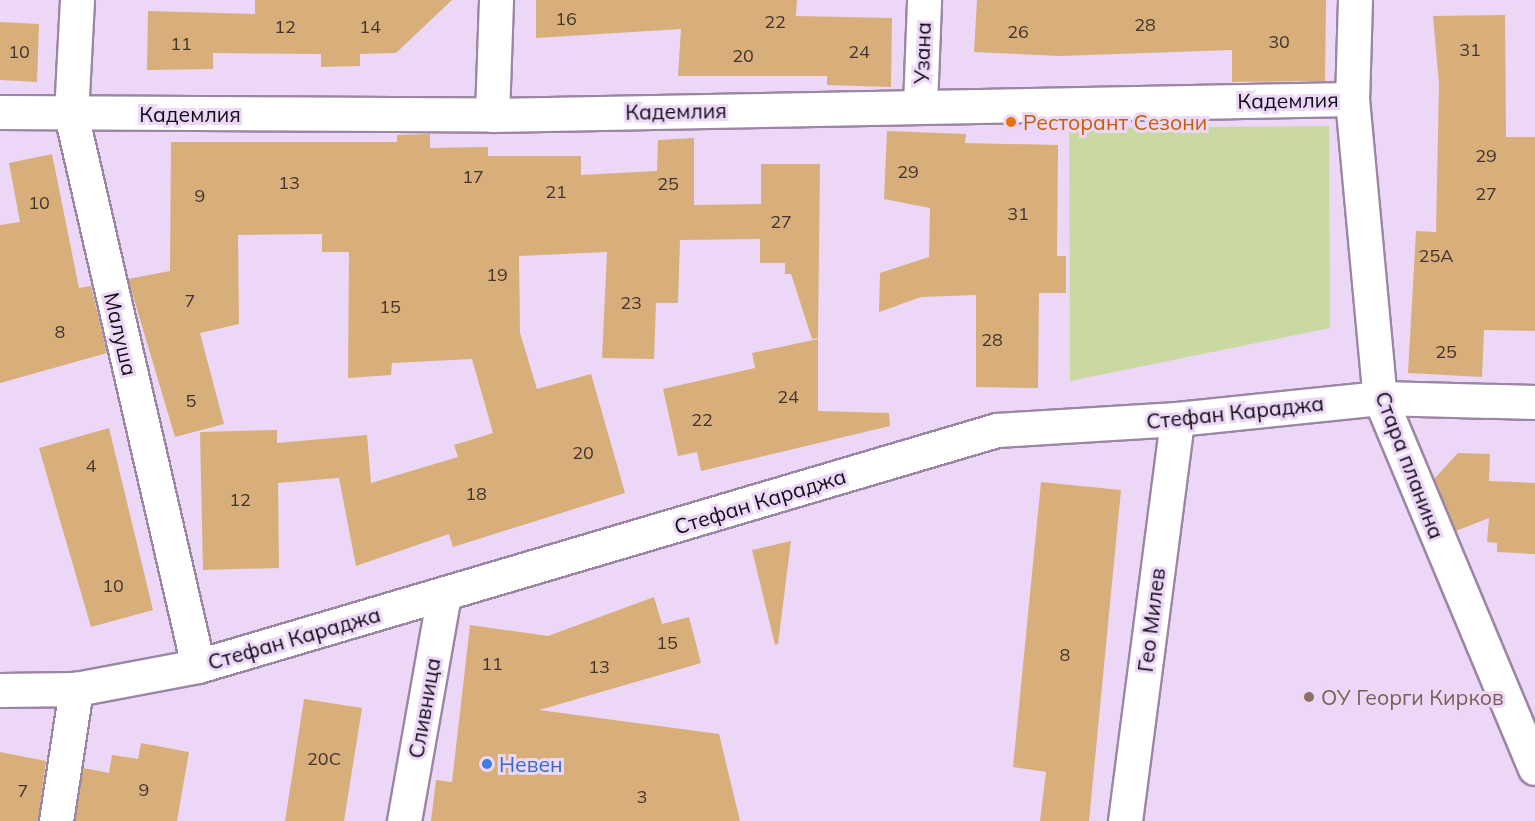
<!DOCTYPE html>
<meta charset="utf-8">
<style>
body{margin:0}
#map{position:relative;width:1535px;height:821px;overflow:hidden;background:#ecd7f6;font-family:Mulish,sans-serif}
div>[style]{position:absolute}
[style*='--x']{left:calc(var(--x)*1px);top:calc(var(--y)*1px);width:calc(var(--w)*1px);rotate:calc(var(--a)*1deg)}
.green>*{inset:0;background:#cad9a1}
.building>*{inset:0;background:#d8af7a}
.roads{filter:drop-shadow(2px 0 #9b87a4) drop-shadow(-2px 0 #9b87a4) drop-shadow(0 2px #9b87a4) drop-shadow(0 -2px #9b87a4)}
.minor>*{height:33px;margin:-16.5px;padding:0 16.5px;transform-origin:16.5px;border-radius:16.5px;background:#fff}
.dots>*{width:16px;height:16px;translate:-50% -50%;box-sizing:border-box;border:3px solid #ecd7f6;border-radius:50%}
span{translate:-50% -50%;white-space:nowrap;text-align:center;line-height:1.15;-webkit-text-stroke:6px #ecd7f6;paint-order:stroke}
.number-label{font-size:18px;color:#44342e}
.number-label span{-webkit-text-stroke-width:0}
.street-label{font-size:21px;color:#120b15}
.food-label{font-size:21px;color:#c56008}
.left{translate:0 -50%;text-align:left}
.education-label{font-size:21px;color:#785e54}
.shop-label{font-size:21px;color:#366cbe}
</style>
<div id="map">
<div class="green">
<i style="clip-path:polygon(1329px 126px,1330px 328px,1070px 381px,1069px 128px)"></i>
</div>
<div class="building">
<i style="clip-path:polygon(255px 0,452px 0,396px 53px,360px 54px,360px 66px,321px 67px,321px 54px,213px 53px,213px 69px,147px 70px,148px 11px,255px 14px)"></i>
<i style="clip-path:polygon(536px 0,797px 0,796px 16px,892px 18px,891px 87px,827px 85px,827px 76px,678px 76px,681px 29px,536px 38px)"></i>
<i style="clip-path:polygon(977px 0,1326px 0,1325px 81px,1232px 82px,1232px 50px,1060px 56px,974px 52px)"></i>
<i style="clip-path:polygon(1505px 15px,1506px 137px,1535px 137px,1535px 331px,1484px 330px,1482px 377px,1408px 373px,1416px 231px,1436px 232px,1439px 84px,1433px 16px)"></i>
<i style="clip-path:polygon(0 22px,39px 24px,37px 82px,0 80px)"></i>
<i style="clip-path:polygon(887px 131px,966px 134px,965px 143px,1058px 145px,1057px 256px,1066px 256px,1066px 293px,1039px 293px,1038px 388px,976px 387px,976px 295px,921px 297px,879px 312px,880px 273px,929px 257px,930px 208px,884px 199px)"></i>
<i style="clip-path:polygon(430px 134px,430px 148px,488px 147px,488px 156px,581px 156px,581px 175px,657px 171px,658px 140px,694px 138px,694px 205px,761px 204px,761px 164px,820px 164px,818px 338px,812px 339px,791px 274px,785px 274px,785px 263px,760px 263px,760px 239px,680px 240px,678px 303px,656px 303px,654px 359px,602px 358px,607px 252px,519px 256px,520px 333px,537px 389px,591px 374px,625px 493px,453px 547px,449px 534px,356px 566px,339px 478px,278px 483px,279px 568px,203px 570px,200px 432px,277px 430px,277px 443px,367px 435px,371px 483px,458px 457px,454px 445px,493px 433px,472px 359px,392px 363px,391px 375px,348px 378px,349px 252px,322px 252px,322px 234px,238px 235px,239px 324px,200px 333px,224px 424px,175px 437px,128px 279px,170px 271px,171px 142px,397px 142px,397px 135px)"></i>
<i style="clip-path:polygon(52px 154px,79px 288px,91px 286px,107px 353px,0 383px,0 225px,20px 222px,9px 163px)"></i>
<i style="clip-path:polygon(818px 339px,818px 411px,889px 413px,890px 426px,701px 471px,697px 452px,678px 456px,663px 389px,755px 368px,752px 353px)"></i>
<i style="clip-path:polygon(109px 428px,153px 610px,91px 627px,39px 448px)"></i>
<i style="clip-path:polygon(1458px 453px,1490px 454px,1489px 481px,1535px 483px,1535px 554px,1497px 552px,1497px 543px,1487px 542px,1489px 518px,1456px 531px,1434px 479px)"></i>
<i style="clip-path:polygon(1041px 482px,1121px 490px,1089px 821px,1040px 821px,1046px 772px,1013px 767px)"></i>
<i style="clip-path:polygon(791px 541px,778px 644px,775px 645px,752px 550px)"></i>
<i style="clip-path:polygon(654px 597px,662px 624px,689px 617px,701px 663px,539px 710px,719px 734px,740px 821px,431px 821px,436px 780px,452px 782px,470px 625px,548px 636px)"></i>
<i style="clip-path:polygon(304px 699px,362px 708px,344px 821px,285px 821px)"></i>
<i style="clip-path:polygon(141px 743px,189px 752px,177px 821px,75px 821px,83px 768px,109px 773px,112px 755px,138px 759px)"></i>
<i style="clip-path:polygon(0 752px,46px 761px,38px 821px,0 821px)"></i>
</div>
<div class="roads">
<div class="minor">
<i style="--x:77;--y:0;--w:114;--a:93"></i>
<i style="--x:71;--y:114;--w:566;--a:77.04"></i>
<i style="--x:1355;--y:0;--w:99;--a:91.7"></i>
<i style="--x:1352;--y:99;--w:300;--a:84.7"></i>
<i style="--x:1380;--y:398;--w:401;--a:67.3"></i>
<i style="--x:920;--y:106;--w:106;--a:-87.8"></i>
<i style="--x:0;--y:112;--w:492;--a:0.3"></i>
<i style="--x:492;--y:115;--w:860;--a:-1.07"></i>
<i style="--x:492;--y:115;--w:115;--a:-88"></i>
<i style="--x:0;--y:690;--w:76;--a:-0.8"></i>
<i style="--x:76;--y:689;--w:124;--a:-10.7"></i>
<i style="--x:198;--y:666;--w:833;--a:-16.46"></i>
<i style="--x:997;--y:430;--w:180;--a:-3.5"></i>
<i style="--x:1177;--y:419;--w:204;--a:-5.9"></i>
<i style="--x:1380;--y:398;--w:155;--a:1.5"></i>
<i style="--x:56;--y:821;--w:134;--a:-81.4"></i>
<i style="--x:404;--y:821;--w:230;--a:-80"></i>
<i style="--x:1125;--y:821;--w:405;--a:-82.6"></i>
</div>
</div>
<div class="dots">
<i style="left:1011px;top:122px;background:#e8710a"></i>
<i style="left:1309px;top:697px;background:#8d6e63"></i>
<i style="left:487px;top:764px;background:#3f7fe0"></i>
</div>
<div class="number-label">
<span style="left:566px;top:19px">16</span>
<span style="left:775px;top:22px">22</span>
<span style="left:1145px;top:25px">28</span>
<span style="left:285px;top:27px">12</span>
<span style="left:370px;top:27px">14</span>
<span style="left:1018px;top:32px">26</span>
<span style="left:1279px;top:42px">30</span>
<span style="left:181px;top:44px">11</span>
<span style="left:1470px;top:50px">31</span>
<span style="left:19px;top:52px">10</span>
<span style="left:859px;top:52px">24</span>
<span style="left:743px;top:56px">20</span>
<span style="left:1486px;top:156px">29</span>
<span style="left:908px;top:172px">29</span>
<span style="left:473px;top:177px">17</span>
<span style="left:289px;top:183px">13</span>
<span style="left:668px;top:184px">25</span>
<span style="left:556px;top:192px">21</span>
<span style="left:1486px;top:194px">27</span>
<span style="left:200px;top:196px">9</span>
<span style="left:39px;top:203px">10</span>
<span style="left:1018px;top:214px">31</span>
<span style="left:781px;top:222px">27</span>
<span style="left:1436px;top:256px">25A</span>
<span style="left:497px;top:275px">19</span>
<span style="left:190px;top:301px">7</span>
<span style="left:631px;top:303px">23</span>
<span style="left:390px;top:307px">15</span>
<span style="left:60px;top:332px">8</span>
<span style="left:992px;top:340px">28</span>
<span style="left:1446px;top:352px">25</span>
<span style="left:788px;top:397px">24</span>
<span style="left:191px;top:401px">5</span>
<span style="left:702px;top:420px">22</span>
<span style="left:583px;top:453px">20</span>
<span style="left:91px;top:466px">4</span>
<span style="left:476px;top:494px">18</span>
<span style="left:240px;top:500px">12</span>
<span style="left:113px;top:586px">10</span>
<span style="left:667px;top:643px">15</span>
<span style="left:1065px;top:655px">8</span>
<span style="left:492px;top:664px">11</span>
<span style="left:599px;top:667px">13</span>
<span style="left:324px;top:759px">20C</span>
<span style="left:144px;top:790px">9</span>
<span style="left:23px;top:791px">7</span>
<span style="left:642px;top:797px">3</span>
</div>
<div class="street-label">
<span style="left:922px;top:53px;rotate:-88deg">Узана</span>
<span style="left:1288px;top:100px;rotate:-1deg">Кадемлия</span>
<span style="left:676px;top:111px;rotate:-1deg">Кадемлия</span>
<span style="left:190px;top:114px">Кадемлия</span>
<span style="left:121px;top:334px;rotate:77deg">Малуша</span>
<span style="left:1235px;top:412px;rotate:-6deg">Стефан Караджа</span>
<span style="left:1410px;top:465px;rotate:69deg">Стара планина</span>
<span style="left:760px;top:501px;rotate:-17deg">Стефан Караджа</span>
<span style="left:1151px;top:620px;rotate:-83deg">Гео Милев</span>
<span style="left:294px;top:638px;rotate:-16deg">Стефан Караджа</span>
<span style="left:424px;top:708px;rotate:-80deg">Сливница</span>
</div>
<div class="food-label">
<span class="left" style="left:1023px;top:122px">Ресторант Сезони</span>
</div>
<div class="education-label">
<span class="left" style="left:1321px;top:697px">ОУ Георги Кирков</span>
</div>
<div class="shop-label">
<span class="left" style="left:499px;top:764px">Невен</span>
</div>
</div>
